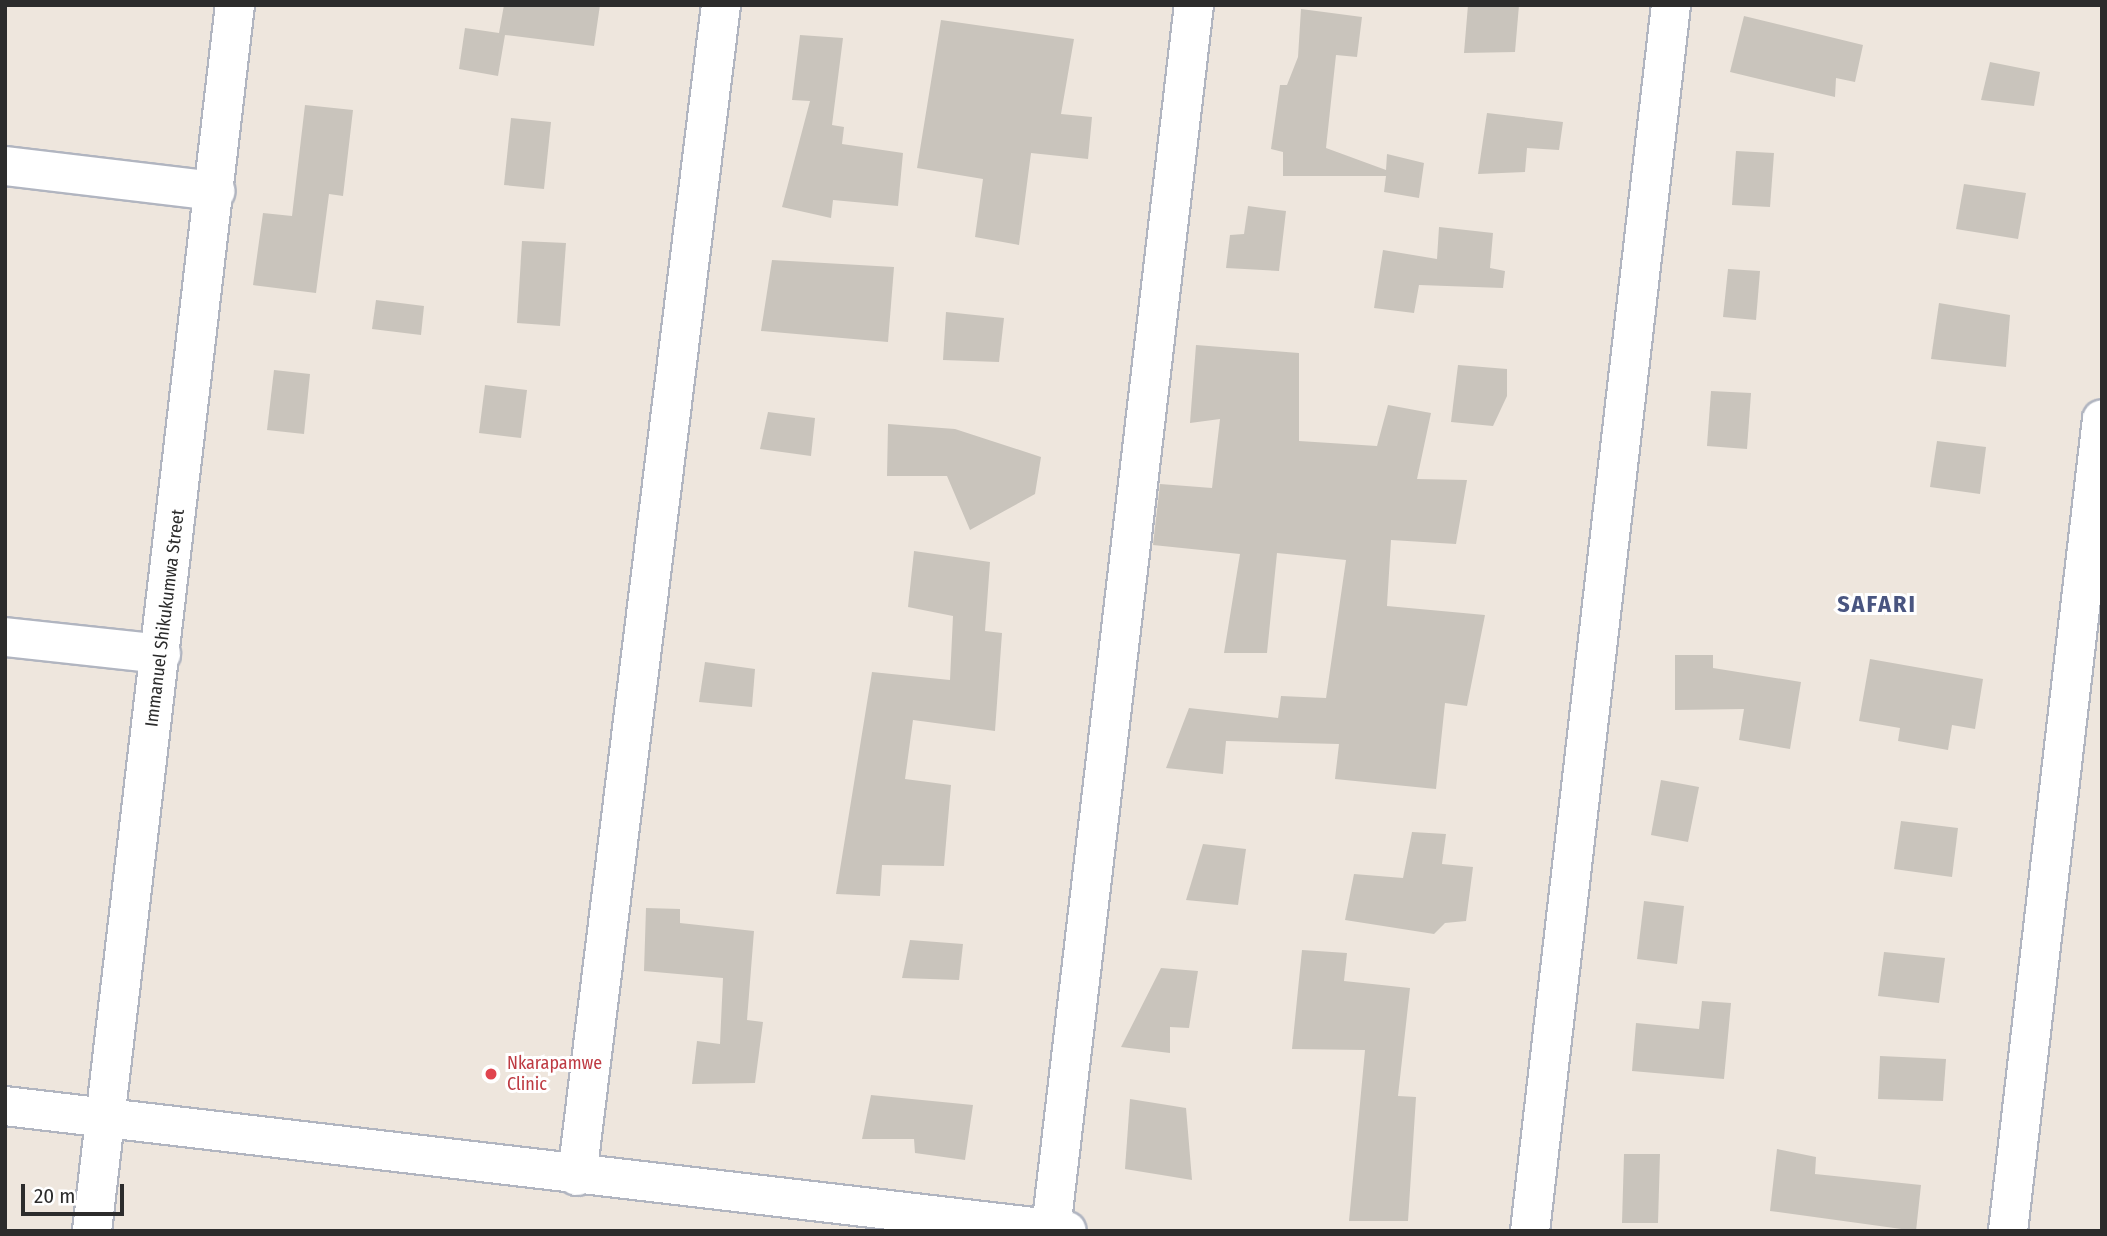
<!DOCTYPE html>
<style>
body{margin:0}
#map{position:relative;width:2107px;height:1236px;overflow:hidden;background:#eee6dd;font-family:"Fira Sans Condensed",sans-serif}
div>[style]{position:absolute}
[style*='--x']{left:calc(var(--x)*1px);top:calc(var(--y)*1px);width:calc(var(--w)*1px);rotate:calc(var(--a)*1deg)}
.building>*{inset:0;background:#c9c4bc}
.roads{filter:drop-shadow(2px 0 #b1b5c0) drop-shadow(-2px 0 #b1b5c0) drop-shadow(0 2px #b1b5c0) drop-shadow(0 -2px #b1b5c0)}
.minor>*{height:38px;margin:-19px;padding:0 19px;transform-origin:19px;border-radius:19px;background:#fff}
.dots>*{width:19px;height:19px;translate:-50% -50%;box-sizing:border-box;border:4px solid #fff;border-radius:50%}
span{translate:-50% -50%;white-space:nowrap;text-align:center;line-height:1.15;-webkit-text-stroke:6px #fff;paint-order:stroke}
.street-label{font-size:18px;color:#2c2c2c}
.health-label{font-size:18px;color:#be3a42}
.left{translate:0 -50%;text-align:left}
.district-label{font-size:24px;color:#495580;font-weight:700;letter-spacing:2px}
.frame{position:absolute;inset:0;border:7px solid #2c2c2c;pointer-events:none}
.scale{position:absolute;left:21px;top:1184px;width:103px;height:32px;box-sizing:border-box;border:4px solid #2c2c2c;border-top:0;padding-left:9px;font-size:21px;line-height:24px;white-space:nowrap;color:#2c2c2c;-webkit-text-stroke:5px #fff;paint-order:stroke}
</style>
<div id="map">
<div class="building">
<i style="clip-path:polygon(504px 5px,600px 5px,594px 46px,505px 35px,498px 76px,459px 69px,465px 28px,499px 33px)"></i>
<i style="clip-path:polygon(1468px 5px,1519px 5px,1515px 52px,1464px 53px)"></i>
<i style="clip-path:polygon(1301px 9px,1362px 17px,1357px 57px,1336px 55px,1326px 148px,1386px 170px,1387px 154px,1424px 163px,1419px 198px,1384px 192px,1386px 176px,1283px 176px,1283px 152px,1271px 149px,1280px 85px,1287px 85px,1298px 57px)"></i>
<i style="clip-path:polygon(1744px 16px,1863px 45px,1855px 82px,1836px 78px,1835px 97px,1730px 72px)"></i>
<i style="clip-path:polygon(941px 20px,1074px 39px,1061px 114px,1092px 117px,1088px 159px,1031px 153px,1019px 245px,975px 237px,983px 179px,917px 168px)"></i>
<i style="clip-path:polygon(800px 35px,843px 38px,832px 125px,844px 127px,842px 144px,903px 153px,898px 206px,833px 200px,831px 218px,782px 207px,810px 101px,792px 100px)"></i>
<i style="clip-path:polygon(1990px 62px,2040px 72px,2034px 106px,1981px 100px)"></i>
<i style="clip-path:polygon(305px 105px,353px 110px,343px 196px,329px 194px,316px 293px,253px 285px,263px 213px,292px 216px)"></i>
<i style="clip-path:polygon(1487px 113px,1563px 122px,1559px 150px,1527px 148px,1525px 172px,1478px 174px)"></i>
<i style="clip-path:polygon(511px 118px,551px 122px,544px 189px,504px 185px)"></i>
<i style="clip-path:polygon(1736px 151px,1774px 153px,1770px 207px,1732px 205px)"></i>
<i style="clip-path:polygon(1964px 184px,2026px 193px,2018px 239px,1956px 229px)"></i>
<i style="clip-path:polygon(1248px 206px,1286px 211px,1279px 271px,1226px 268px,1230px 235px,1244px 234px)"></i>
<i style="clip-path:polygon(1439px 227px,1493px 233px,1490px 268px,1505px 271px,1503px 288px,1419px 285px,1414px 313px,1374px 308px,1383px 250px,1437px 259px)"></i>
<i style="clip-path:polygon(522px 241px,566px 243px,560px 326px,517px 323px)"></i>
<i style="clip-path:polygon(772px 260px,894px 267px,888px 342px,761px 331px)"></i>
<i style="clip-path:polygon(1728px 269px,1760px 271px,1756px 320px,1723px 317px)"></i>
<i style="clip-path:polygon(376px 300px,424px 306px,421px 335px,372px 329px)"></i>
<i style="clip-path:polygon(1939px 303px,2010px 315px,2006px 367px,1931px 359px)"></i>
<i style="clip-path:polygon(946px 312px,1004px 318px,999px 362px,943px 360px)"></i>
<i style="clip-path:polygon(1196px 345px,1299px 353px,1299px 441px,1377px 446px,1388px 405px,1431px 413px,1417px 479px,1467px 480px,1456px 544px,1391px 540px,1387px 606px,1485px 615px,1467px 706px,1445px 703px,1436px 789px,1335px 779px,1339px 744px,1226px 741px,1223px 774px,1166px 768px,1189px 708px,1278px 718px,1281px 696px,1326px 698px,1346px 560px,1277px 553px,1267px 653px,1224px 653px,1240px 554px,1153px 545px,1160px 484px,1212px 488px,1220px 419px,1190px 423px)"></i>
<i style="clip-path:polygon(1458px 365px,1507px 369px,1507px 396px,1493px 426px,1451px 422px)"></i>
<i style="clip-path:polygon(274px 370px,310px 374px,304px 434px,267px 430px)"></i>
<i style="clip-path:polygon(485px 385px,527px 390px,521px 438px,479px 433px)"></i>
<i style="clip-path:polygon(1711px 391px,1751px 393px,1747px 449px,1707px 446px)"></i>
<i style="clip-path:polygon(768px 412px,815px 418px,811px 456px,760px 449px)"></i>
<i style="clip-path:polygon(888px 424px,955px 429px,1041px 457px,1035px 494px,970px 530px,947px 476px,887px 476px)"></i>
<i style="clip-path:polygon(1937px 441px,1986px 447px,1980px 494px,1930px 487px)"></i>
<i style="clip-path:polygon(914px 551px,990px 562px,985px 631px,1002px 633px,995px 731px,913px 720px,905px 779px,951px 785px,944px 866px,882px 865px,880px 896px,836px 894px,872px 672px,950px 680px,953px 616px,908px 607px)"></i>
<i style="clip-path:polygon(1675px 655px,1713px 655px,1713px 668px,1801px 682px,1790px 749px,1739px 740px,1744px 709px,1675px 710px)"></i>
<i style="clip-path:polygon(1870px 659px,1983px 679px,1975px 729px,1952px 725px,1948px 750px,1898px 741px,1900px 728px,1859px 721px)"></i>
<i style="clip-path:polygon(705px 662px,755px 669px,752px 707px,699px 702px)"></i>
<i style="clip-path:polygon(1661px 780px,1699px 787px,1688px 842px,1651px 835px)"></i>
<i style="clip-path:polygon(1901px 821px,1958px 828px,1952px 877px,1894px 869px)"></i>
<i style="clip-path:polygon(1412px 832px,1446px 834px,1442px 864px,1473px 867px,1466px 921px,1445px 923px,1434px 934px,1345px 920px,1354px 874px,1403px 878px)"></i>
<i style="clip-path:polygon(1203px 844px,1246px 849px,1238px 905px,1186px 900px)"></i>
<i style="clip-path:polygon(1644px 901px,1684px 906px,1677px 964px,1637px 959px)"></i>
<i style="clip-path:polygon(646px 908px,680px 909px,680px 923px,754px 931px,747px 1020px,763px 1022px,755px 1083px,692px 1084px,697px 1041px,720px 1044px,723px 978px,644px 971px)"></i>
<i style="clip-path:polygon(910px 940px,963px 944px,959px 980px,902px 978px)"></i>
<i style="clip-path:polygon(1302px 950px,1347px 953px,1344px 981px,1410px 988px,1398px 1096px,1416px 1097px,1408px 1221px,1349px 1221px,1365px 1050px,1292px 1049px)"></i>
<i style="clip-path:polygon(1884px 952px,1945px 958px,1939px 1003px,1878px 996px)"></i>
<i style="clip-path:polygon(1161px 968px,1198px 971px,1189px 1028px,1170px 1027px,1170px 1053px,1121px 1047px)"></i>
<i style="clip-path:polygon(1702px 1001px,1731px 1003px,1724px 1079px,1632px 1071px,1636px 1023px,1699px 1029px)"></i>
<i style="clip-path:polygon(1880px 1056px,1946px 1059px,1943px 1101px,1878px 1099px)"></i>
<i style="clip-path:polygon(871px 1095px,973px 1105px,965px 1160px,915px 1153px,914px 1139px,862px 1139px)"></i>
<i style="clip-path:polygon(1130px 1099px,1186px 1108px,1192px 1180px,1125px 1169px)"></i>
<i style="clip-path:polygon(1777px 1149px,1816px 1157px,1815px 1174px,1921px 1185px,1916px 1231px,1770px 1211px)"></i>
<i style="clip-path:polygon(1624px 1154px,1660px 1154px,1658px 1223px,1622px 1223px)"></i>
</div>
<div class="roads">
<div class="minor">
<i style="--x:5;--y:166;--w:212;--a:6.8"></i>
<i style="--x:5;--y:637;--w:157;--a:6.2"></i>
<i style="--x:5;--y:1106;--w:1069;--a:6.71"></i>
<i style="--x:577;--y:1176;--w:1180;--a:-82.99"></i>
<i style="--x:1051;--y:1229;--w:1232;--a:-83.34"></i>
<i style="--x:92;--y:1231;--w:1234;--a:-83.35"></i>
<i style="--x:1530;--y:1231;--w:1234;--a:-83.44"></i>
<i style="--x:2008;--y:1231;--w:817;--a:-83.4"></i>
</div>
</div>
<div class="dots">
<i style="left:491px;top:1074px;background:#e0444e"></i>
</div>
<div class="street-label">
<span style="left:165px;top:618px;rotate:-83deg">Immanuel Shikukumwa Street</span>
</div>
<div class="health-label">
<span class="left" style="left:507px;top:1074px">Nkarapamwe<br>Clinic</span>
</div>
<div class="district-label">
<span style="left:1877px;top:605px">SAFARI</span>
</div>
<div class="frame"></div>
<div class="scale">20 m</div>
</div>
